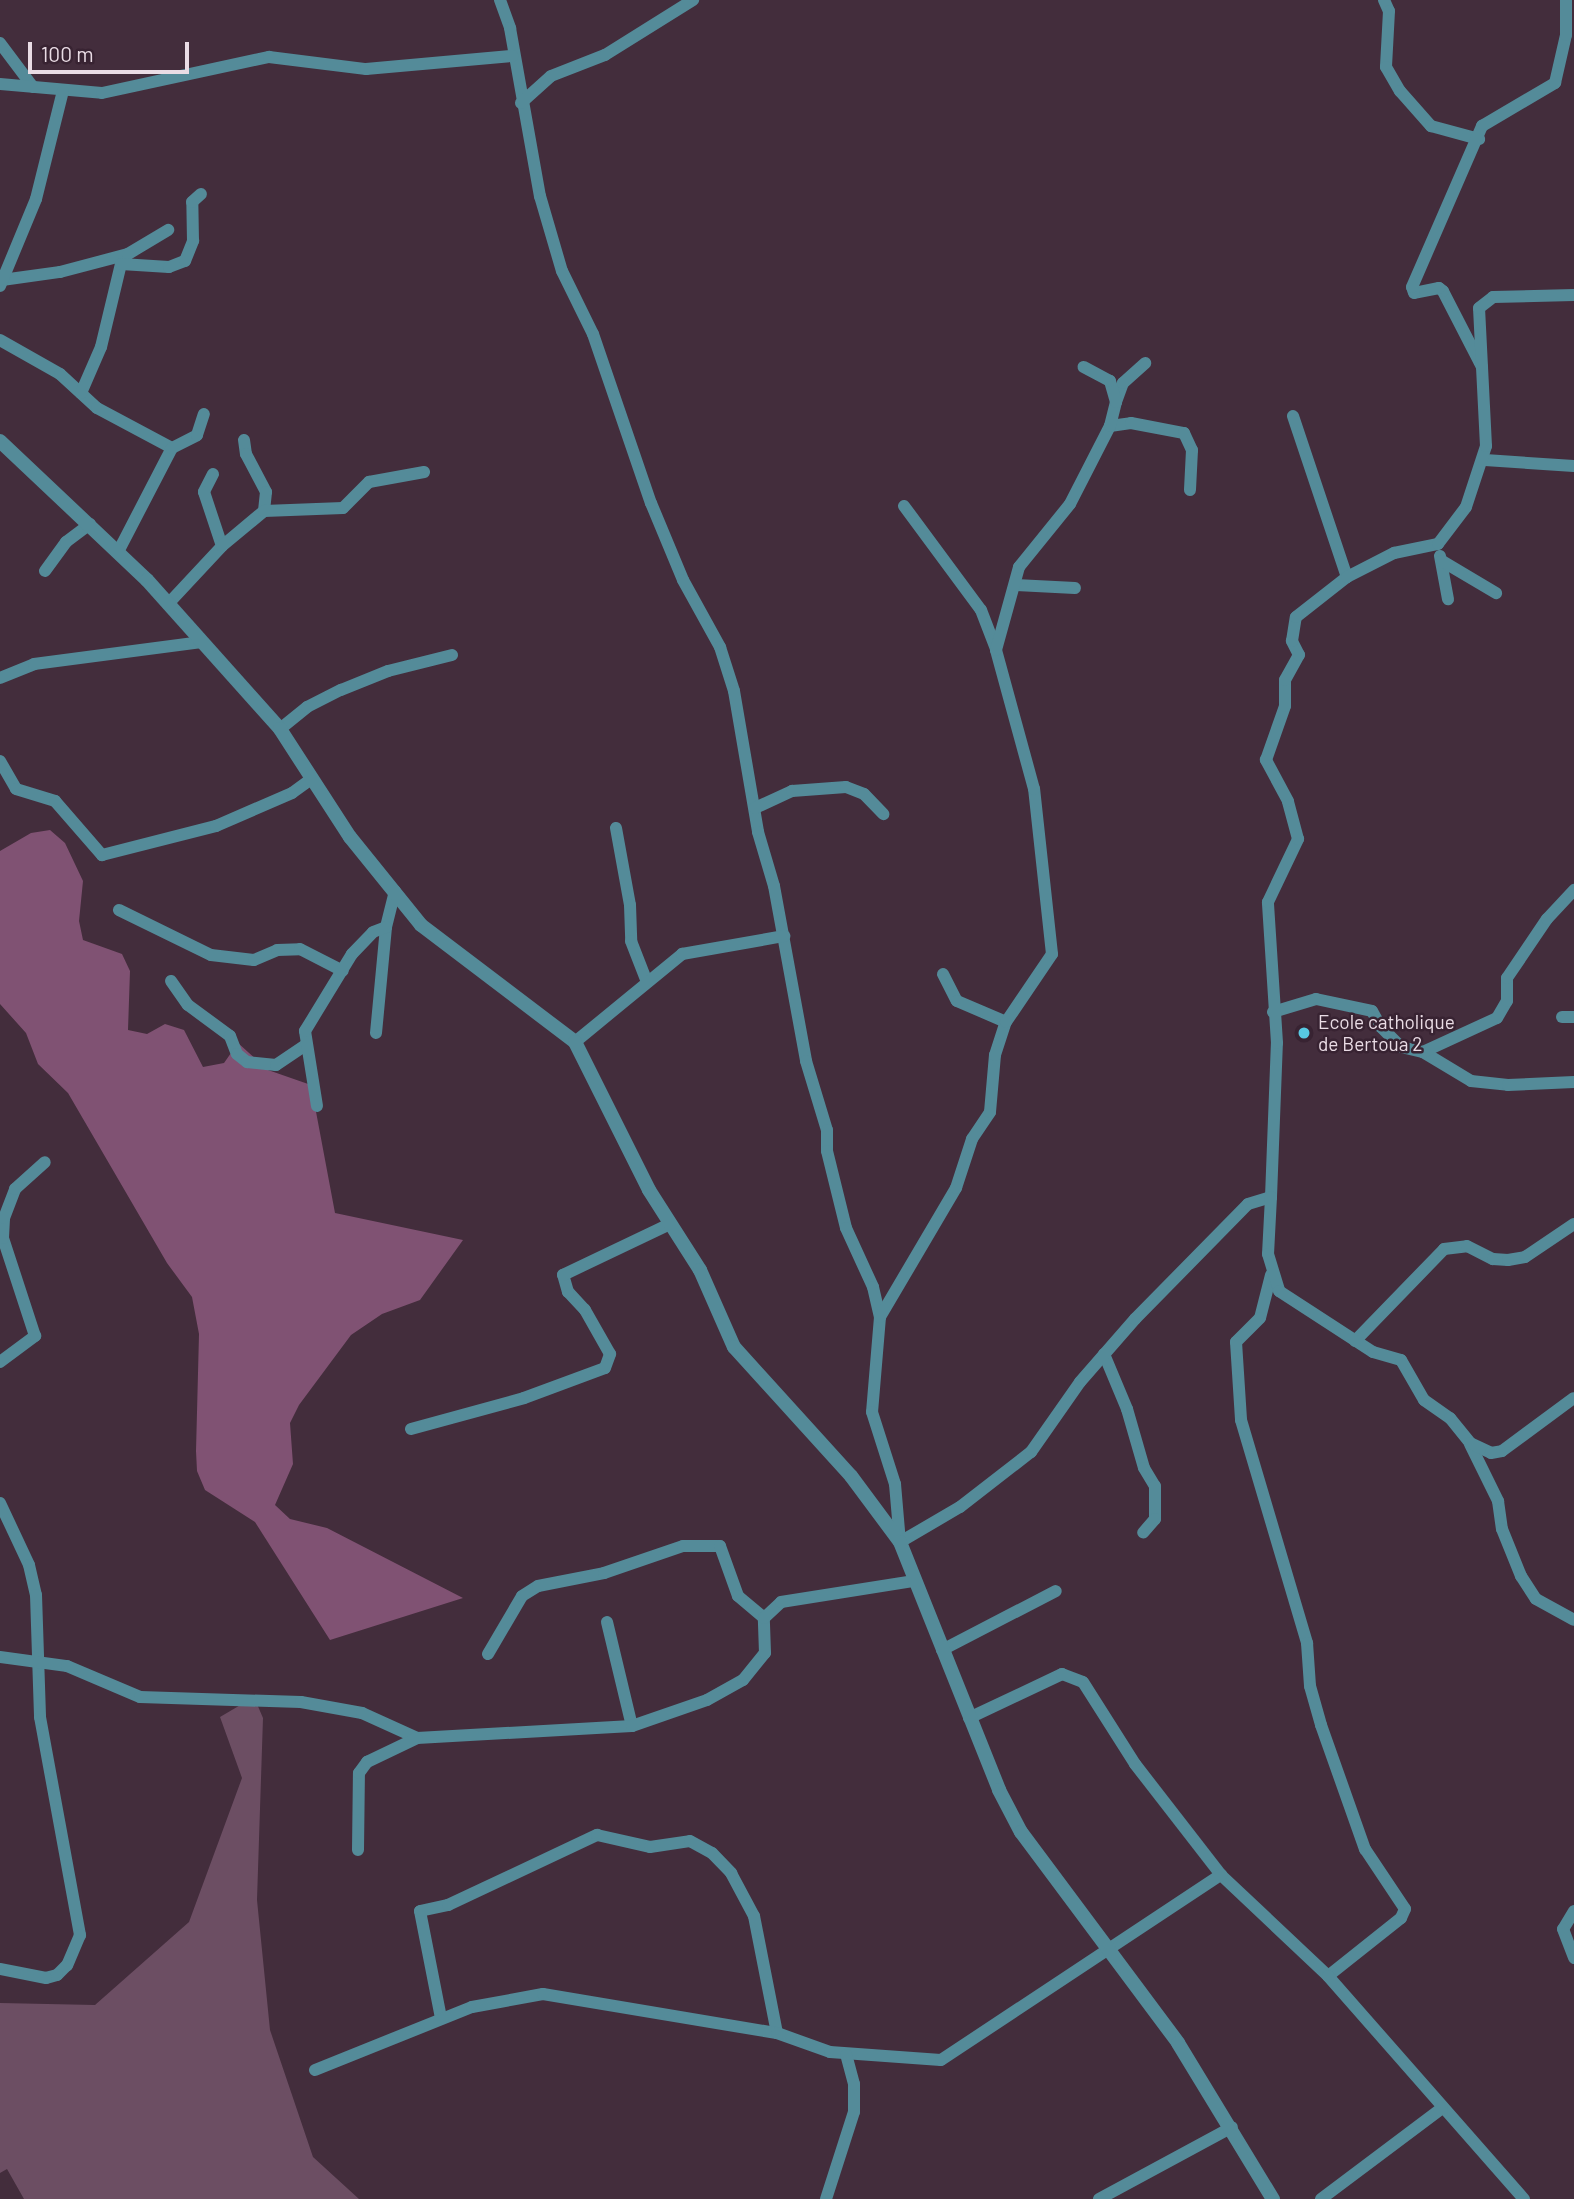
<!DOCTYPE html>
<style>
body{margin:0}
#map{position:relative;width:1574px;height:2199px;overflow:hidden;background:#432d3c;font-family:Barlow,sans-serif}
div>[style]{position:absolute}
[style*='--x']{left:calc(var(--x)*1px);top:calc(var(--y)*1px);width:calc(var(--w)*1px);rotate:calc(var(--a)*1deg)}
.green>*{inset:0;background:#6c4e63}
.forest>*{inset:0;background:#805273}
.minor>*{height:12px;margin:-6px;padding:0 6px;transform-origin:6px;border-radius:6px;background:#548b99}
.tertiary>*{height:14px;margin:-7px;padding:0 7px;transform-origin:7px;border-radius:7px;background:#548b99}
.dots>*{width:19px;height:19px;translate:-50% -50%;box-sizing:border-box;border:4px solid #382332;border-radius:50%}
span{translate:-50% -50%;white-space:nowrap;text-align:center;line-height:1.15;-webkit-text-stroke:5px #382332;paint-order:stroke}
.poi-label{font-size:19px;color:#eadce5}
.left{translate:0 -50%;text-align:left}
.scale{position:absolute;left:28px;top:42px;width:161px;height:32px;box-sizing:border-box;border:4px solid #eadce5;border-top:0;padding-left:9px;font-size:21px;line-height:24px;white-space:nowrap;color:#eadce5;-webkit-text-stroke:5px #382332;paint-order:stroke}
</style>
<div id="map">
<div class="green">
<i style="clip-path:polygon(254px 1697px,263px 1718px,257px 1900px,270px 2030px,313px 2157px,359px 2199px,24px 2199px,7px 2169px,0 2173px,0 2003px,95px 2005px,189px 1922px,242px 1778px,220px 1717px)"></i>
</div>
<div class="forest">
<i style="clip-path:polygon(50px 830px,65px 843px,83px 881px,79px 921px,83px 940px,122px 954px,130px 971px,128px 1030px,147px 1034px,165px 1024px,184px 1030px,203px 1067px,224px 1063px,238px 1043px,268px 1070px,311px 1085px,335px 1213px,463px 1240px,420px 1300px,382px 1314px,351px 1335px,299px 1405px,290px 1423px,293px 1464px,275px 1505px,290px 1519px,327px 1528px,463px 1598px,330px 1640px,255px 1522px,205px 1490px,197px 1471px,196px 1451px,199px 1334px,192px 1297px,167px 1263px,68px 1093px,38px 1064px,26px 1033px,0 1004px,0 851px,31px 833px)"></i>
</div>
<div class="minor">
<i style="--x:500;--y:0;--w:30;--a:70"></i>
<i style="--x:510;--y:28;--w:171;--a:79.9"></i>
<i style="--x:540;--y:196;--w:78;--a:73.7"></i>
<i style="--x:562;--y:271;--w:70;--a:63.8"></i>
<i style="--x:593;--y:334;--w:179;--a:71.1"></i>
<i style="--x:651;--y:503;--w:83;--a:67.4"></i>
<i style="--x:683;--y:580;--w:77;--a:61.1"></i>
<i style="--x:720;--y:647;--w:46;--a:72.3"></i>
<i style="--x:734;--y:691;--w:143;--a:80.3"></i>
<i style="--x:758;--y:832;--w:56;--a:73.5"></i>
<i style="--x:774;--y:886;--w:178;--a:79.6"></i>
<i style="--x:806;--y:1061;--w:72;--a:73.1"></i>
<i style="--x:827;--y:1130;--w:21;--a:90"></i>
<i style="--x:827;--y:1151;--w:79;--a:76.1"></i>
<i style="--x:846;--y:1228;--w:65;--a:65.4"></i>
<i style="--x:873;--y:1287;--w:31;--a:77"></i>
<i style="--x:880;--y:1317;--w:95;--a:94.8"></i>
<i style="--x:872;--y:1412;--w:76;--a:72.3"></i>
<i style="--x:895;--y:1484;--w:58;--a:85.1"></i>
<i style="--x:1384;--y:0;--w:12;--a:66"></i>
<i style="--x:1389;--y:11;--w:56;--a:93.1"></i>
<i style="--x:1386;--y:67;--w:28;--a:60"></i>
<i style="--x:1400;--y:91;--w:47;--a:48.5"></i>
<i style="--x:1431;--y:126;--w:50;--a:15.2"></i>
<i style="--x:0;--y:43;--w:55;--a:53.1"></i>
<i style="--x:0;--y:84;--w:102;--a:5"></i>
<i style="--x:102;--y:93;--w:171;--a:-12.2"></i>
<i style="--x:269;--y:57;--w:98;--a:7.1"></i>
<i style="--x:366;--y:69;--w:147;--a:-5.1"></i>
<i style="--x:521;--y:103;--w:40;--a:-42"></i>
<i style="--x:551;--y:76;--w:58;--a:-21.3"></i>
<i style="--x:605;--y:55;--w:104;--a:-32"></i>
<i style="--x:2;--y:280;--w:59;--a:-7.9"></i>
<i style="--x:60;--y:272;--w:70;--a:-14.8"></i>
<i style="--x:128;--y:254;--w:47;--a:-31"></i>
<i style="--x:0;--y:286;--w:94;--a:-67.5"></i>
<i style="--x:36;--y:199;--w:111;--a:-76"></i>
<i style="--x:0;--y:340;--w:69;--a:29.5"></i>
<i style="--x:60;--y:374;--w:50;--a:42.6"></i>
<i style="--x:97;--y:408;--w:85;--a:28.1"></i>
<i style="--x:1482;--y:367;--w:85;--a:-117.2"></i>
<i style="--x:1443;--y:291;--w:5;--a:-143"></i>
<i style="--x:1439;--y:288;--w:25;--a:169"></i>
<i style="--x:1414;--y:293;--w:6;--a:-108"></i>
<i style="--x:1412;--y:287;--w:176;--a:-66.5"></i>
<i style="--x:1482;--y:126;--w:85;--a:-30.5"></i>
<i style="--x:1555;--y:83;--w:49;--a:-77.1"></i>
<i style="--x:1566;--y:35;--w:35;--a:-90"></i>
<i style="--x:81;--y:393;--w:50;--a:-66.5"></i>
<i style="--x:101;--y:347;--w:85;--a:-76.5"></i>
<i style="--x:121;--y:264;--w:48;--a:3.6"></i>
<i style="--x:169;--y:267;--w:17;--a:-21"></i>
<i style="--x:185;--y:261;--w:22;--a:-68"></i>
<i style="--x:193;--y:241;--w:39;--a:-91"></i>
<i style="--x:192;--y:202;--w:12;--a:-42"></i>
<i style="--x:1116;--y:402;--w:20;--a:-70"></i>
<i style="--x:1123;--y:383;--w:30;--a:-42"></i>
<i style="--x:1293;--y:416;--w:170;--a:71.5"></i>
<i style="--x:1110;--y:426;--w:21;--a:-8"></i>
<i style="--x:1131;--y:423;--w:54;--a:10.7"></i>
<i style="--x:1184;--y:433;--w:19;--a:65"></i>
<i style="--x:1192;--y:450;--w:40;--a:92.9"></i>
<i style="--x:244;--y:440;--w:14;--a:82"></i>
<i style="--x:246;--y:454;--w:43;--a:62.2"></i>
<i style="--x:266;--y:492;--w:19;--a:96"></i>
<i style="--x:1485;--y:460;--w:89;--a:3.9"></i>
<i style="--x:213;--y:474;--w:20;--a:117"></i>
<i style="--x:204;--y:492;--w:57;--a:71.6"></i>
<i style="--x:904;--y:506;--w:129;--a:53.5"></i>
<i style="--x:981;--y:610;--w:42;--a:69"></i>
<i style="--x:118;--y:552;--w:117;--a:-62.6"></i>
<i style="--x:172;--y:448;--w:28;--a:-27"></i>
<i style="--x:197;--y:435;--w:22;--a:-72"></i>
<i style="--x:1440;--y:556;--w:44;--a:79.5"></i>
<i style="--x:1442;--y:561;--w:63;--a:30.7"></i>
<i style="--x:45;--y:571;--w:36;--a:-54"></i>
<i style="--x:66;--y:542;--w:30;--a:-37"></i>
<i style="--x:1015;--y:585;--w:60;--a:2.9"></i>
<i style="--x:168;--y:604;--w:79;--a:-47"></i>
<i style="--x:222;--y:546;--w:55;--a:-39.8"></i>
<i style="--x:264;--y:511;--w:79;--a:-2.2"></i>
<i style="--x:343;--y:508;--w:37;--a:-45"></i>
<i style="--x:369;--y:482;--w:56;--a:-10.3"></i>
<i style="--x:0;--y:678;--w:37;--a:-22"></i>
<i style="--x:34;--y:664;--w:169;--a:-7.5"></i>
<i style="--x:280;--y:729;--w:35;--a:-39"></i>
<i style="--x:307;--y:707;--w:38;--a:-27"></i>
<i style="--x:341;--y:690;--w:51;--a:-22"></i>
<i style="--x:388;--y:671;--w:66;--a:-14"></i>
<i style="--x:0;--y:761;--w:32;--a:60"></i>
<i style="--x:16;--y:789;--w:41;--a:17.1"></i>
<i style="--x:55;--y:801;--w:72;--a:49"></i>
<i style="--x:102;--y:855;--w:118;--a:-14.3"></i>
<i style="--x:216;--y:826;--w:83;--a:-23.5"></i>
<i style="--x:292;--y:793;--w:24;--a:-36"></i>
<i style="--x:755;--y:808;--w:41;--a:-24.7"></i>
<i style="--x:792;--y:791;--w:54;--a:-4.2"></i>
<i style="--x:846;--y:787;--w:19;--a:21"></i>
<i style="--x:864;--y:794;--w:28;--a:46"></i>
<i style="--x:616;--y:828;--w:78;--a:79.7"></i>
<i style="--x:630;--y:905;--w:36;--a:88"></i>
<i style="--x:631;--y:941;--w:44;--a:68.7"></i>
<i style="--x:119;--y:910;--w:102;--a:26.1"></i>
<i style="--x:211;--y:955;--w:43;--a:6.6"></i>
<i style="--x:254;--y:960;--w:25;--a:-23"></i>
<i style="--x:277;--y:950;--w:23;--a:-2"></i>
<i style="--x:300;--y:949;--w:48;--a:27.1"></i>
<i style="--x:943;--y:974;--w:30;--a:63"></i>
<i style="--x:957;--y:1001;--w:53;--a:23.2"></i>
<i style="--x:171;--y:981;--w:29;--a:55"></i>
<i style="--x:188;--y:1005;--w:52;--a:36.4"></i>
<i style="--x:230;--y:1036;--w:19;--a:69"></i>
<i style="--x:237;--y:1054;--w:13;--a:39"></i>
<i style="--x:247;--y:1062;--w:29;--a:6"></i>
<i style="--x:276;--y:1065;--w:34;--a:-34"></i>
<i style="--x:1273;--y:1012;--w:45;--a:-16.8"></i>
<i style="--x:1316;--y:999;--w:57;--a:12.1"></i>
<i style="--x:1372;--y:1011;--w:18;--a:61"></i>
<i style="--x:1381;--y:1027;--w:28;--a:45"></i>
<i style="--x:1401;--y:1047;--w:23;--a:13"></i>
<i style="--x:1423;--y:1052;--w:56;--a:31.1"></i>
<i style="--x:1471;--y:1081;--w:37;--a:6"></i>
<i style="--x:1508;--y:1085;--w:66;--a:-2.6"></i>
<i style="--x:1562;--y:1017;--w:12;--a:0"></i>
<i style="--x:376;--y:1033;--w:106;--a:-84.6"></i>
<i style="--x:386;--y:927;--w:37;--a:-76"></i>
<i style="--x:575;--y:1042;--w:139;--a:-39.4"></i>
<i style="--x:682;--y:954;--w:104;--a:-10"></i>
<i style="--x:1423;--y:1052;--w:81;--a:-24.7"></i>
<i style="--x:1497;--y:1018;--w:20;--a:-60"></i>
<i style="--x:1507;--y:1001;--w:23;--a:-90"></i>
<i style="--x:1507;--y:978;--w:71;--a:-55.9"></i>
<i style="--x:1547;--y:919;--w:40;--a:-47"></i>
<i style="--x:317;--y:1106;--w:76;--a:-99.1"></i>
<i style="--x:305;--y:1031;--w:90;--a:-58.6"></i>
<i style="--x:352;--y:954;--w:30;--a:-46"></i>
<i style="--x:373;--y:932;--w:14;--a:-21"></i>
<i style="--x:1271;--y:1197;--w:154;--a:-87.8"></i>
<i style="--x:1277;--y:1043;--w:141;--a:-93.7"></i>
<i style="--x:1268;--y:902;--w:70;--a:-64.5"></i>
<i style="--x:1298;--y:839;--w:39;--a:-105"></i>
<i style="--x:1288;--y:801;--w:47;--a:-118.2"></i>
<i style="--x:1266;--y:760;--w:57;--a:-70.6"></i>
<i style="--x:1285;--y:706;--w:26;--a:-90"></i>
<i style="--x:1285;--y:680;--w:29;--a:-61"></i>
<i style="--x:1299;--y:655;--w:16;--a:-117"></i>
<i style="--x:1292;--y:641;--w:24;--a:-81"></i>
<i style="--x:1296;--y:617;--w:65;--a:-38.1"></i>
<i style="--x:1347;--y:577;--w:53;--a:-27.1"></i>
<i style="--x:1394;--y:553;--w:45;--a:-11.6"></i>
<i style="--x:1438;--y:544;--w:46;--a:-52.9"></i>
<i style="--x:1466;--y:507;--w:64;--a:-71.8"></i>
<i style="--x:1486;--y:446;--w:138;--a:-92.9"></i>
<i style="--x:1479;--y:308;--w:18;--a:-38"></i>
<i style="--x:1493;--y:297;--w:81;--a:-1.4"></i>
<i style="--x:1271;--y:1275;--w:44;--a:104.3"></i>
<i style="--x:1260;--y:1318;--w:34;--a:135"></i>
<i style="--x:1236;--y:1342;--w:78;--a:86.3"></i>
<i style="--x:1241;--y:1420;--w:233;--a:73.5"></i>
<i style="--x:1307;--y:1643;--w:43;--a:86"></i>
<i style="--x:1310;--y:1686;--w:41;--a:74.2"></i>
<i style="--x:1321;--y:1725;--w:132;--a:70.5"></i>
<i style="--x:1365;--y:1849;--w:72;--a:56.3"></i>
<i style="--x:1405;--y:1909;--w:10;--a:114"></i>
<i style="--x:1401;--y:1918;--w:93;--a:141.5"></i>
<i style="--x:880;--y:1317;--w:150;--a:-59.5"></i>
<i style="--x:956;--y:1188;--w:52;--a:-71.9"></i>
<i style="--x:972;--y:1139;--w:32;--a:-56"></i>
<i style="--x:990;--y:1112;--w:57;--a:-85"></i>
<i style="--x:995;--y:1055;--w:35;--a:-72"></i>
<i style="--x:1006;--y:1022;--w:82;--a:-55.9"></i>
<i style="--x:1052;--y:954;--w:166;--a:-96.2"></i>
<i style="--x:1034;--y:789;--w:144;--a:-105.3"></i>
<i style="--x:996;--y:650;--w:86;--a:-74.5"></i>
<i style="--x:1019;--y:567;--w:81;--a:-51"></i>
<i style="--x:1070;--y:504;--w:88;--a:-62.9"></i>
<i style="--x:1110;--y:426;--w:25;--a:-76"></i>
<i style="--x:1116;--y:402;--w:22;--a:-106"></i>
<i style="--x:1110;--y:381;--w:30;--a:-152"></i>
<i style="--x:1355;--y:1341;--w:128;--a:-45.9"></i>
<i style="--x:1444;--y:1249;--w:23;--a:-7"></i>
<i style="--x:1467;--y:1246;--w:29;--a:27"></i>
<i style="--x:1493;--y:1259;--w:15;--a:4"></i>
<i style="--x:1508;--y:1260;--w:17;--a:-10"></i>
<i style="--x:1525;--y:1257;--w:59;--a:-34"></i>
<i style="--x:1104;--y:1354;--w:60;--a:67.3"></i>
<i style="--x:1127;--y:1409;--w:61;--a:73.9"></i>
<i style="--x:1144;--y:1468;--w:21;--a:59"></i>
<i style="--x:1155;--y:1486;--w:33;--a:90"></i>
<i style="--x:1155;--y:1519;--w:18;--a:131"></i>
<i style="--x:0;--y:1362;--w:44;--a:-36.6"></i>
<i style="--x:35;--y:1336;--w:103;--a:-108.1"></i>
<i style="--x:3;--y:1238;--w:20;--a:-87"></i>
<i style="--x:4;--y:1218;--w:31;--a:-69"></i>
<i style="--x:15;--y:1189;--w:40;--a:-42"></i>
<i style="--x:411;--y:1429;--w:117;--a:-15.3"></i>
<i style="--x:524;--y:1398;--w:86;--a:-20.3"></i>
<i style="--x:605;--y:1368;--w:15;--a:-70"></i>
<i style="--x:610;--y:1354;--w:51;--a:-119.6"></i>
<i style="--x:585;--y:1310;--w:25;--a:-133"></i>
<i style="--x:568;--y:1292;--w:18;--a:-106"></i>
<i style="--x:563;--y:1275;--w:119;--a:-25.5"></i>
<i style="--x:1470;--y:1444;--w:64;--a:63.8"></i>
<i style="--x:1498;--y:1501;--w:28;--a:82"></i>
<i style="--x:1502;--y:1529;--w:51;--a:68"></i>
<i style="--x:1521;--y:1576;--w:27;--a:57"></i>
<i style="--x:1536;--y:1599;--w:43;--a:28.9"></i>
<i style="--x:0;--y:1503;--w:68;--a:64.9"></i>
<i style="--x:29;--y:1565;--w:31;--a:77"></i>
<i style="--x:36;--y:1595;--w:122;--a:88.1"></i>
<i style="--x:40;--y:1717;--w:222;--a:79.6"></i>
<i style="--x:80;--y:1935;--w:33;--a:113"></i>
<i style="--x:67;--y:1965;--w:14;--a:135"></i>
<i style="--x:57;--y:1975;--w:11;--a:165"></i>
<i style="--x:46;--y:1978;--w:47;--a:-168.9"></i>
<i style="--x:900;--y:1542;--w:69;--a:-30.3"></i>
<i style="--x:960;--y:1507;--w:90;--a:-37.8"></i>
<i style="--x:1031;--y:1452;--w:85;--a:-55"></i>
<i style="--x:1080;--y:1382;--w:84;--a:-48.9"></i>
<i style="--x:1135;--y:1319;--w:161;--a:-45.5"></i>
<i style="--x:1248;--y:1204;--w:24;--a:-17"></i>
<i style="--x:1271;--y:1197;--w:57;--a:93"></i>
<i style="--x:1268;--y:1254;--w:39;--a:73"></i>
<i style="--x:1279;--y:1291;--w:112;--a:33"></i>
<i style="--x:1373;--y:1352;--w:29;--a:16"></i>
<i style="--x:1401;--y:1360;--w:46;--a:60.1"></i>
<i style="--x:1424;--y:1400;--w:32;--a:35"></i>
<i style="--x:1450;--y:1418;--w:32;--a:51"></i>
<i style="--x:1470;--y:1443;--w:23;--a:25"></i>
<i style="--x:1491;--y:1453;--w:11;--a:-10"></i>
<i style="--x:1502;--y:1451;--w:89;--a:-36.4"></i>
<i style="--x:607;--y:1622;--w:107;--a:76.5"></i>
<i style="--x:942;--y:1650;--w:128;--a:-27.4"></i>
<i style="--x:488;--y:1654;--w:67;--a:-59.6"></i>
<i style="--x:522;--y:1596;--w:19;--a:-32"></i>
<i style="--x:538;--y:1586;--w:67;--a:-11.1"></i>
<i style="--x:604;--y:1573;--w:83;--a:-18.9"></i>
<i style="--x:683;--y:1546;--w:37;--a:0"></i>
<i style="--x:720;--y:1546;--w:53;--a:70.2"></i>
<i style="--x:738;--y:1596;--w:34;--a:40"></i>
<i style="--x:0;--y:1657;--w:68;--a:7.7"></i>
<i style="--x:67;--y:1666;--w:79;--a:23"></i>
<i style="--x:140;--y:1697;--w:161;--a:1.8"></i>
<i style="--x:301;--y:1702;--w:62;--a:10.2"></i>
<i style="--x:362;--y:1713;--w:60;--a:24.4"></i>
<i style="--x:417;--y:1738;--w:215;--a:-3.2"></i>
<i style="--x:632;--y:1726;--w:79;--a:-19.1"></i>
<i style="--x:707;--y:1700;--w:41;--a:-29.1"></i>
<i style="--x:743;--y:1680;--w:35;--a:-51"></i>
<i style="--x:765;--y:1653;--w:35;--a:-92"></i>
<i style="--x:764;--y:1618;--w:23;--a:-43"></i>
<i style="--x:781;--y:1602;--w:135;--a:-9"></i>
<i style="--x:969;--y:1718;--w:103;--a:-25.3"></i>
<i style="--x:1062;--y:1674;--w:22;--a:21"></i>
<i style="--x:1083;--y:1682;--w:97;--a:57.6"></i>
<i style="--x:1135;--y:1764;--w:140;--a:52.2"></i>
<i style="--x:1221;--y:1875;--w:147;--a:43.3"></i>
<i style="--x:1328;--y:1976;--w:297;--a:48.7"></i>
<i style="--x:358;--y:1850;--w:77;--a:-89.3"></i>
<i style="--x:359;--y:1773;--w:14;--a:-54"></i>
<i style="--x:367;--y:1762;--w:55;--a:-25.6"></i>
<i style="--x:1574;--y:1911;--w:21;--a:121"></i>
<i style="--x:1563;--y:1929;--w:31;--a:69"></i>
<i style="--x:441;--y:2018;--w:109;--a:-101.1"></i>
<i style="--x:420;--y:1911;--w:29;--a:-12"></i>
<i style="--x:448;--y:1905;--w:165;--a:-25.2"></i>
<i style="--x:597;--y:1835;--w:54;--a:12.8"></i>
<i style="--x:650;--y:1847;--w:40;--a:-8.5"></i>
<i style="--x:690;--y:1841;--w:25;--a:29"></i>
<i style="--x:712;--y:1853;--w:28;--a:46"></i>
<i style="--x:731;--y:1873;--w:49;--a:61.9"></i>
<i style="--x:754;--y:1916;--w:119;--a:78.9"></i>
<i style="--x:315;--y:2070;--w:169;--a:-21.9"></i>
<i style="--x:472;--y:2007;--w:72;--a:-10.4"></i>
<i style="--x:543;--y:1994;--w:237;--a:9.5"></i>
<i style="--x:777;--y:2033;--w:56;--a:19.7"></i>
<i style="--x:830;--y:2052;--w:111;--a:4.1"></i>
<i style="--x:941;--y:2060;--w:336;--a:-33.5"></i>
<i style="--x:826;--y:2199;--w:91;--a:-72.2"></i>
<i style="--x:854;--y:2112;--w:28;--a:-90"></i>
<i style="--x:854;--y:2084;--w:30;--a:-105"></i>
<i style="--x:1099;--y:2199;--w:151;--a:-28.4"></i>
<i style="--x:1321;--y:2199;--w:151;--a:-36.9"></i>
</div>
<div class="tertiary">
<i style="--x:0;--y:441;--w:202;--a:43.4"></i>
<i style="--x:147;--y:580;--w:200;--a:48.2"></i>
<i style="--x:280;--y:729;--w:129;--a:57.1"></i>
<i style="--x:350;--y:837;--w:113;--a:51.1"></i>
<i style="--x:421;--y:925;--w:193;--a:37.2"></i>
<i style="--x:575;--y:1042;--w:165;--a:63.4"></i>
<i style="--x:649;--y:1190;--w:95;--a:57.5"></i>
<i style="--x:700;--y:1270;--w:84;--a:66.2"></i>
<i style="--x:734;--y:1347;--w:174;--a:47.8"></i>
<i style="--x:851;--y:1476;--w:82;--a:53.4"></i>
<i style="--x:900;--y:1542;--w:267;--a:68.2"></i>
<i style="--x:999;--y:1790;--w:47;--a:62.4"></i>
<i style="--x:1021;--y:1832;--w:263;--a:53.3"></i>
<i style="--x:1178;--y:2043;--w:183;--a:58.7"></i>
</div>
<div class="dots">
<i style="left:1304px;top:1033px;background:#58c9e3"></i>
</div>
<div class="poi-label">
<span class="left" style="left:1318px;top:1033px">Ecole catholique<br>de Bertoua 2</span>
</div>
<div class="scale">100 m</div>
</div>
